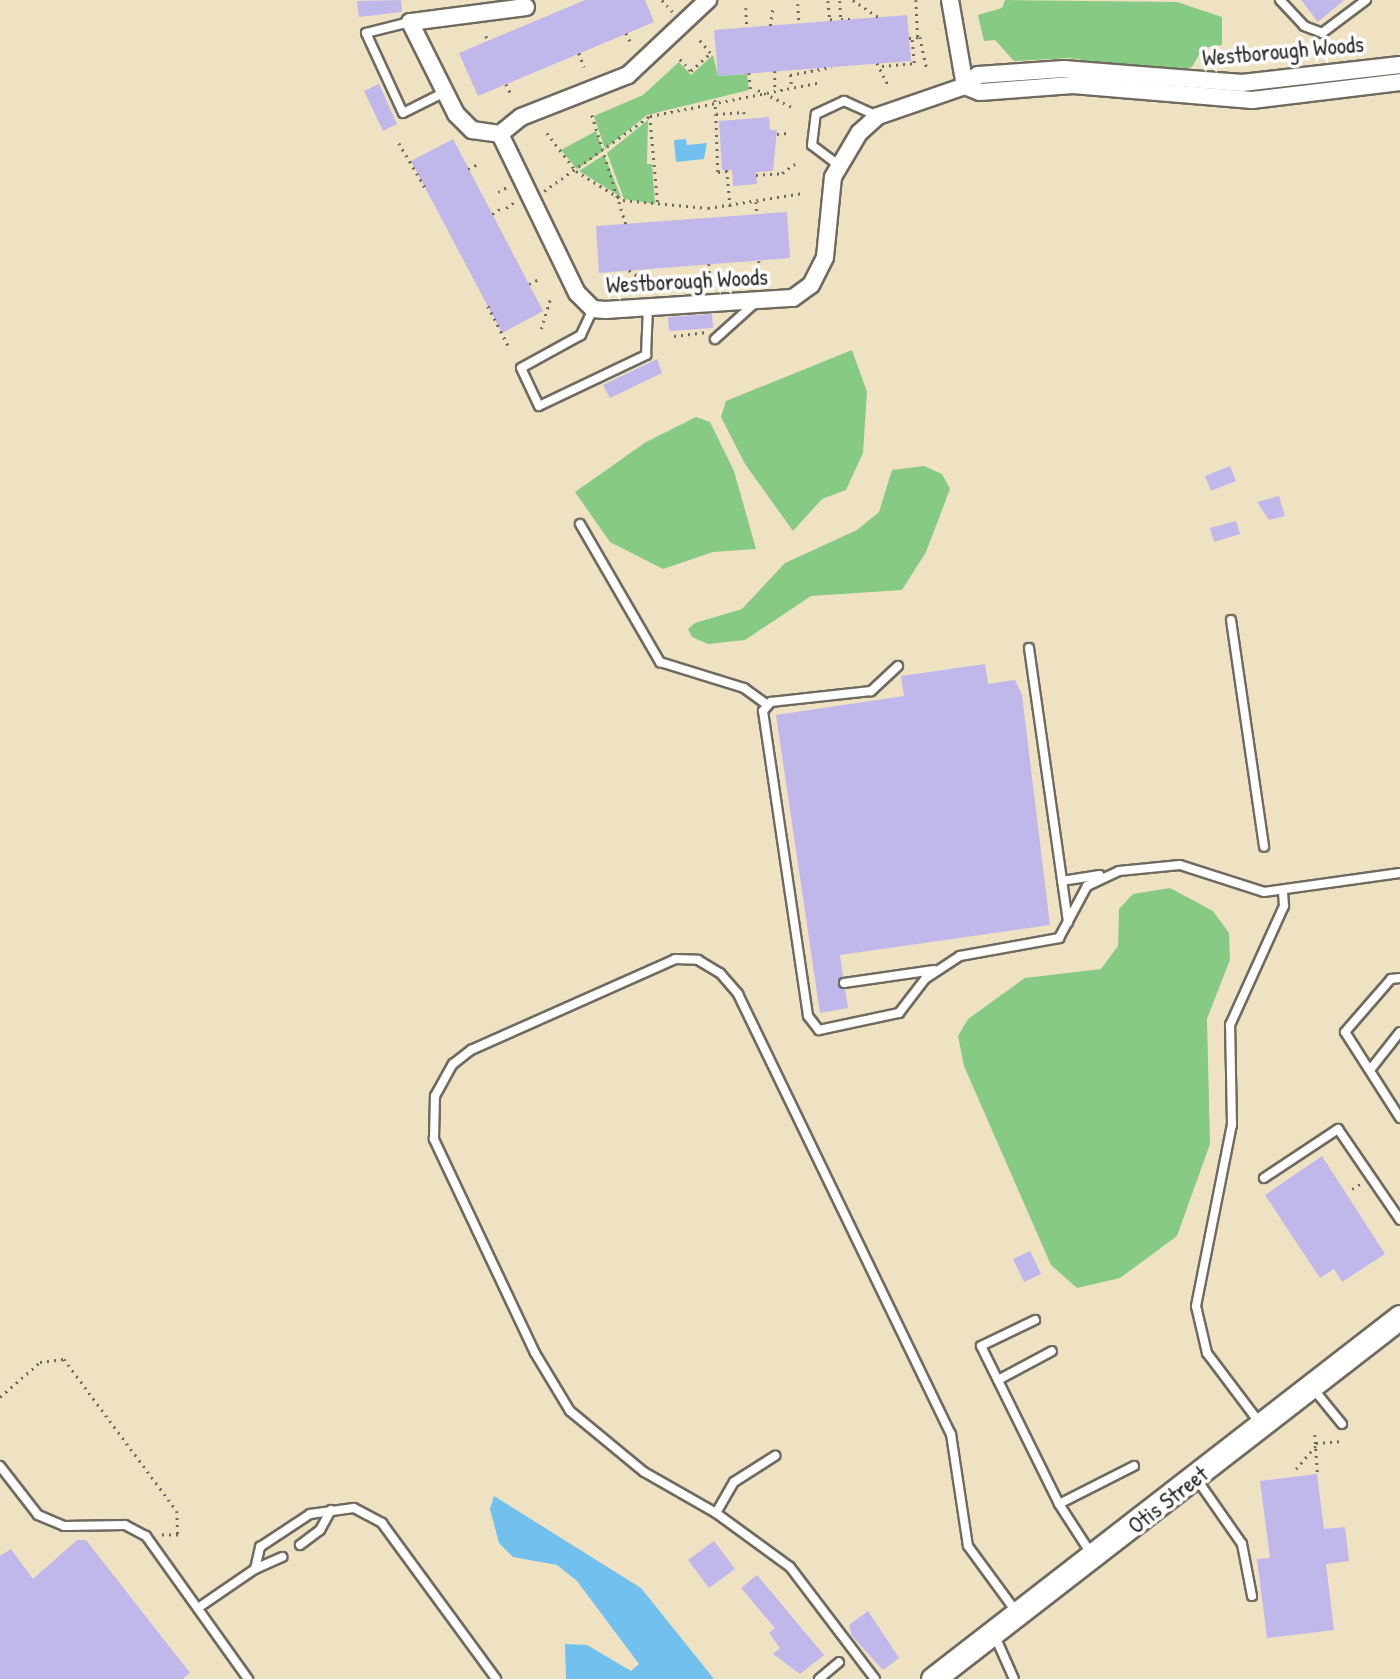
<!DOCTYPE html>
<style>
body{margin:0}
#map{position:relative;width:1400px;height:1679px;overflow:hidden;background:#efe2c3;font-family:"Patrick Hand",sans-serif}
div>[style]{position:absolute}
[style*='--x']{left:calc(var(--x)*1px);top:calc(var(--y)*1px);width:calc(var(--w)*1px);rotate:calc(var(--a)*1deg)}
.green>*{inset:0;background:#86ca83}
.water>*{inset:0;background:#72c0ed}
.building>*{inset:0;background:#c0b8ea}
.path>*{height:2.5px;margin-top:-1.25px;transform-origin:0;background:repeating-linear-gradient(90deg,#706b60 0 2px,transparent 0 7px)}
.roads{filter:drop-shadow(2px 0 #706b60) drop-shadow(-2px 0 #706b60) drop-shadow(0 2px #706b60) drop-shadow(0 -2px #706b60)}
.lane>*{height:8px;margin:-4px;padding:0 4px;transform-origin:4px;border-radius:4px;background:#fff}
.street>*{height:16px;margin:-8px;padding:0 8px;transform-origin:8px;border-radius:8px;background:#fff}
.secondary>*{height:23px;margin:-11.5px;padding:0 11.5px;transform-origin:11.5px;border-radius:11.5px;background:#fff}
span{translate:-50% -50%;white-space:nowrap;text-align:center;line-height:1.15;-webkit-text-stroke:7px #fff;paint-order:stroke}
.street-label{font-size:23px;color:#2b2b2b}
</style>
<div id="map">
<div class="green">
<i style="clip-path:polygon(1005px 0,1177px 2px,1222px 17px,1222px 45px,1203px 48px,1192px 67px,1172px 73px,1069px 58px,1014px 61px,995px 40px,984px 41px,978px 15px,1002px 8px)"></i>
<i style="clip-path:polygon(713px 55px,718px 76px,747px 74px,749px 90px,647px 115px,605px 149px,594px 116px,643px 95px,679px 62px,691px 75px)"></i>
<i style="clip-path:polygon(648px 120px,647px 164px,652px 164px,655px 204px,624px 199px,607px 153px)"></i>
<i style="clip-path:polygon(596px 131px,603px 151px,577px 169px,561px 150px)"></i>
<i style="clip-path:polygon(604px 155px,621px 197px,579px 171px)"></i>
<i style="clip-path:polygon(852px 350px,867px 392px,863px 453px,846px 490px,822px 499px,793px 531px,745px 464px,721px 417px,726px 401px)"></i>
<i style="clip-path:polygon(696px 417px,710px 422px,734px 471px,756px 549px,713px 552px,663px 569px,610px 542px,575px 492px,646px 442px)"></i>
<i style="clip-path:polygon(924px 466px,942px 474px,950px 489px,926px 552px,902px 590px,811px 596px,745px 640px,708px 644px,692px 637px,688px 629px,695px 623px,742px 609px,785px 563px,857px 530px,879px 512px,892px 470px)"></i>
<i style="clip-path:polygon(1170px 888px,1213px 911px,1229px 933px,1230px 960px,1207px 1019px,1210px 1144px,1177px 1236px,1120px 1278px,1077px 1288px,1051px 1265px,964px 1066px,958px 1036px,968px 1019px,1025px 978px,1101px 969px,1118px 946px,1119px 909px,1133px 894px)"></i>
</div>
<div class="water">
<i style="clip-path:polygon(686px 139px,687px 145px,707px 143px,704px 159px,676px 162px,674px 140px)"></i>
<i style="clip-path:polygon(494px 1496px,641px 1588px,714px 1679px,566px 1679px,565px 1644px,587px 1645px,631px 1671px,639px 1664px,577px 1581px,557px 1565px,513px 1557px,499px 1543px,490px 1509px)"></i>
</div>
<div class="building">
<i style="clip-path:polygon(401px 0,402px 12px,359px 17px,357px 1px)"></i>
<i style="clip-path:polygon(585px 0,645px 0,654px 22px,478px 96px,459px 53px)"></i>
<i style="clip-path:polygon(1301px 0,1344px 0,1318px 22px)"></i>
<i style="clip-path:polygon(907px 15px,911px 61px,718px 76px,714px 30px)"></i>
<i style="clip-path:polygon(379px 84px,397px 124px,383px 131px,364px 91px)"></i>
<i style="clip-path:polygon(769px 117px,770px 130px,777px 130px,773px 171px,756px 172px,757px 184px,733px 186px,732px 170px,722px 170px,719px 121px)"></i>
<i style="clip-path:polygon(453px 139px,543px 311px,502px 333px,411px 161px)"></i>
<i style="clip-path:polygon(787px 212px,790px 258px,599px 273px,596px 226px)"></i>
<i style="clip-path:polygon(712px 314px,713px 328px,669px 331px,668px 317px)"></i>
<i style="clip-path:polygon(657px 359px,662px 373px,610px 398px,603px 385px)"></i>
<i style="clip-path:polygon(1230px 466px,1236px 481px,1211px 491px,1205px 476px)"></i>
<i style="clip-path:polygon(1279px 496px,1285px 516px,1269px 520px,1257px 502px)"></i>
<i style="clip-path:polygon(1236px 521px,1240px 534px,1214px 542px,1210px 528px)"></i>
<i style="clip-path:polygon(985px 664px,988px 684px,1015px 680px,1022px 695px,1050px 925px,840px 955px,843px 976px,838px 985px,845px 989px,848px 1008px,820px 1013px,776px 715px,904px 696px,901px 676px)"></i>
<i style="clip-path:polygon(1322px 1156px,1385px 1254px,1342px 1282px,1334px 1269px,1320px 1278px,1265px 1195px)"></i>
<i style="clip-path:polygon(1030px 1251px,1041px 1274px,1024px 1282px,1013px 1259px)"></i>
<i style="clip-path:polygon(1317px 1474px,1324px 1529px,1345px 1527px,1349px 1561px,1326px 1564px,1334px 1630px,1267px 1638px,1257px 1559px,1270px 1558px,1260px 1481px)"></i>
<i style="clip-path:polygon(77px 1540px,86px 1540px,190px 1673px,182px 1679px,0 1679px,0 1556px,11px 1549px,33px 1579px)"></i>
<i style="clip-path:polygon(714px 1541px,735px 1569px,709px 1588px,688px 1560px)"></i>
<i style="clip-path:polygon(757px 1575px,824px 1655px,800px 1674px,773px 1654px,780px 1648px,769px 1633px,775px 1628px,741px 1588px)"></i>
<i style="clip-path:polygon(868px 1611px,899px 1658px,883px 1670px,852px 1636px,849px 1625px)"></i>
</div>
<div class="path">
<i style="--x:662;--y:0;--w:18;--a:47"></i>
<i style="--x:853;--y:0;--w:30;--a:34"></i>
<i style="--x:916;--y:0;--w:37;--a:87"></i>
<i style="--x:828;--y:1;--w:18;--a:84"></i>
<i style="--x:830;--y:19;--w:6;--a:18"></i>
<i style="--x:840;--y:1;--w:18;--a:87"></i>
<i style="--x:841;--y:19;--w:13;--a:0"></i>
<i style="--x:798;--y:4;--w:20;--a:87"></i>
<i style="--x:746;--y:8;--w:20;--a:87"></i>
<i style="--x:770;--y:26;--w:20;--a:-81"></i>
<i style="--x:626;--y:33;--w:9;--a:63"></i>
<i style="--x:486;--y:36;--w:5;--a:68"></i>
<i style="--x:909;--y:38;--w:11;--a:-5"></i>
<i style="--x:920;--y:37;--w:34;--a:78"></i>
<i style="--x:579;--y:53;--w:15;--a:70"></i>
<i style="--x:680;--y:59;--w:16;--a:47"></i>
<i style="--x:691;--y:71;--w:26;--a:-43"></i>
<i style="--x:710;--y:53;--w:17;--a:-130"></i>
<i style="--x:877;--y:63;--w:25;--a:63"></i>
<i style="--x:882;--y:66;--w:32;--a:-5"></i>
<i style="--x:914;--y:63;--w:25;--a:-95"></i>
<i style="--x:775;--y:71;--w:16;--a:90"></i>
<i style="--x:749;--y:73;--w:18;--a:84"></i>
<i style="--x:506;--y:84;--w:13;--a:63"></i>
<i style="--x:791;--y:84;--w:9;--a:-96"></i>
<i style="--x:790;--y:75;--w:42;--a:-11"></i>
<i style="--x:758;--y:90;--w:40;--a:26.6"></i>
<i style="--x:715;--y:100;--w:14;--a:86"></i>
<i style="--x:716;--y:114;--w:28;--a:-4"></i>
<i style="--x:744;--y:112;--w:6;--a:81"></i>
<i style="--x:716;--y:114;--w:58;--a:88"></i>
<i style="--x:718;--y:172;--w:9;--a:-6"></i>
<i style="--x:592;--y:115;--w:114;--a:72.7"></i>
<i style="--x:650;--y:116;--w:90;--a:84.9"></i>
<i style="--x:547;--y:133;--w:48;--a:52.7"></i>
<i style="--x:576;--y:171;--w:55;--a:31.7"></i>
<i style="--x:623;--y:200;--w:85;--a:5.4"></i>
<i style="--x:708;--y:208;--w:96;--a:-9"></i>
<i style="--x:777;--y:134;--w:11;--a:-5"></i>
<i style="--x:399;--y:143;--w:53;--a:59.6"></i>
<i style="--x:468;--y:169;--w:13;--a:-27"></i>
<i style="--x:727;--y:170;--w:37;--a:85"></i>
<i style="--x:756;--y:175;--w:26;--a:-4"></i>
<i style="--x:782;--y:173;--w:16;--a:-35"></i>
<i style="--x:544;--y:191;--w:130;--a:-35.3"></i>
<i style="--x:650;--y:116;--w:175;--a:-11.2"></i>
<i style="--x:498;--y:192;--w:10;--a:-29"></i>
<i style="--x:756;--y:202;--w:12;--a:85"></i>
<i style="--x:506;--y:208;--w:11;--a:-34"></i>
<i style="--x:492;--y:214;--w:13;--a:-32"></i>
<i style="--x:759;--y:261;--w:13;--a:86"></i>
<i style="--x:709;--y:264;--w:15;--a:86"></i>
<i style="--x:629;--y:270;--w:24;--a:36"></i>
<i style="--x:529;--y:284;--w:13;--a:-27"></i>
<i style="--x:488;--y:306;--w:44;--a:62.9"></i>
<i style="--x:541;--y:329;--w:34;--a:-73"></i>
<i style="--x:674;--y:336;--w:31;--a:-7"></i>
<i style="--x:1352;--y:1189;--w:12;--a:-31"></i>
<i style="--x:0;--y:1397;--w:53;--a:-41.2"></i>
<i style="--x:40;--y:1362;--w:24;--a:-7"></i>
<i style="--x:64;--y:1359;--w:189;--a:53.4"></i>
<i style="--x:177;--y:1511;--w:24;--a:88"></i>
<i style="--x:178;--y:1535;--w:19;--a:180"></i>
<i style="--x:1315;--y:1435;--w:39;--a:86"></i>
<i style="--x:1316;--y:1443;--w:28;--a:-4"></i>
<i style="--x:1296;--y:1469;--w:31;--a:-50"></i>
</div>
<div class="roads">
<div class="lane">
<i style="--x:1280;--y:0;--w:35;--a:47"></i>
<i style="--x:1304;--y:26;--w:19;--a:21"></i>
<i style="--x:1322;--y:33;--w:55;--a:-36.9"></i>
<i style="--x:410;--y:22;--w:45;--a:166"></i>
<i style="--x:366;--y:33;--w:88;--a:65.2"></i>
<i style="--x:403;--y:113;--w:45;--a:-26.6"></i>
<i style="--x:837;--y:164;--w:31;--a:-143"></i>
<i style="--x:812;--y:145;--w:31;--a:-83"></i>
<i style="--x:816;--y:114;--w:31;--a:-25"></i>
<i style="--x:844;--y:101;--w:37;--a:24"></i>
<i style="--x:593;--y:309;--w:29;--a:115"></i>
<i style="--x:581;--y:335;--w:68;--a:151.2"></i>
<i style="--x:521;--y:368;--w:42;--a:64.7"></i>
<i style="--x:539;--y:406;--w:119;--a:-25.5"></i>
<i style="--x:646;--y:355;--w:48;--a:-87.6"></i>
<i style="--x:715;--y:339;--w:52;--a:-41.9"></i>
<i style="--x:580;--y:524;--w:160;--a:59.9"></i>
<i style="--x:660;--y:662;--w:88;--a:17.2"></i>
<i style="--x:744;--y:688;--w:29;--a:36"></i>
<i style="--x:1231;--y:620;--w:229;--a:81.7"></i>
<i style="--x:1029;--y:648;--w:277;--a:81.9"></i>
<i style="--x:898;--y:666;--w:37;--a:137"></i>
<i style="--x:871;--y:691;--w:101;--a:173.7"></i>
<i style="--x:771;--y:702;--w:12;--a:132"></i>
<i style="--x:763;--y:711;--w:308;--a:81.6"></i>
<i style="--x:808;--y:1016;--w:18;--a:52"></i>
<i style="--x:819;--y:1030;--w:82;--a:-12"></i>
<i style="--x:899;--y:1013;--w:43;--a:-52.6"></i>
<i style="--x:925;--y:979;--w:42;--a:-33.3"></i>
<i style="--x:960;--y:956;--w:101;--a:-10.3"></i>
<i style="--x:1059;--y:938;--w:59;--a:-61.7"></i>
<i style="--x:1087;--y:886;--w:35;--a:-25"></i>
<i style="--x:1119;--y:871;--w:61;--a:-5.6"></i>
<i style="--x:1180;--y:865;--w:88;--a:17.8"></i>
<i style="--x:1264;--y:892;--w:137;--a:-8"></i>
<i style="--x:1062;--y:881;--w:38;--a:-9"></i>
<i style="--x:1400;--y:978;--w:9;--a:174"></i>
<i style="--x:1391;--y:979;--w:70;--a:131"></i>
<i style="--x:1345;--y:1032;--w:102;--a:57.4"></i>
<i style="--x:844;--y:983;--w:91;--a:-8.2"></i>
<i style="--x:1370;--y:1070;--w:48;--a:-51.7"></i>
<i style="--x:1264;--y:1178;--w:89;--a:-33.5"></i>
<i style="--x:1338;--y:1129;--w:110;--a:55.7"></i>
<i style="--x:1035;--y:1320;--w:60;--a:154.3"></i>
<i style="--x:981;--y:1346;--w:176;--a:63.7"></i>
<i style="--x:998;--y:1380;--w:61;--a:-28.2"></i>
<i style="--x:1311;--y:1386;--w:49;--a:50.8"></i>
<i style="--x:1259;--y:1422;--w:86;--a:-127"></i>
<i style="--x:1207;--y:1353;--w:48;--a:-103.2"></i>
<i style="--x:1196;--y:1306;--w:185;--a:-78.8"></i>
<i style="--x:1232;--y:1125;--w:100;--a:-91.1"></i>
<i style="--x:1230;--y:1025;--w:131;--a:-65.6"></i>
<i style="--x:1284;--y:906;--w:16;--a:-94"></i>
<i style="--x:0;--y:1466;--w:62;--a:52.2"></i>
<i style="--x:38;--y:1515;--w:28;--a:23"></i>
<i style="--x:64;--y:1526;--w:61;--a:-0.9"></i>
<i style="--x:125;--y:1525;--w:24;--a:28"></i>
<i style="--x:146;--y:1536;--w:176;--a:54.5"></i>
<i style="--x:1196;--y:1478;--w:80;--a:55.1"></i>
<i style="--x:1242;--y:1544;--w:53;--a:79.1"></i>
<i style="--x:716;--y:1513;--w:36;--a:-60"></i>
<i style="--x:734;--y:1482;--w:49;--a:-32.4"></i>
<i style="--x:300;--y:1545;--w:25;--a:-37"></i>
<i style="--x:320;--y:1530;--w:23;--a:-61"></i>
<i style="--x:1092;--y:1555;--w:61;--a:-122.9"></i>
<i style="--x:1059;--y:1504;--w:84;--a:-26.9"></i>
<i style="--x:255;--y:1569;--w:30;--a:-24"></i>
<i style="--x:198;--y:1608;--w:69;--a:-34.4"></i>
<i style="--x:255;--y:1569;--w:23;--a:-77"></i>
<i style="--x:260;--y:1547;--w:60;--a:-33.4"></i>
<i style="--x:310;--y:1514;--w:44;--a:-7.8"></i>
<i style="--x:354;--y:1508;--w:32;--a:28"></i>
<i style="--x:382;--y:1523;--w:193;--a:53.8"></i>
<i style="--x:994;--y:1634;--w:49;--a:66"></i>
<i style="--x:819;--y:1679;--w:26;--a:-40"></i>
<i style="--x:875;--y:1679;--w:141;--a:-127.2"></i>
<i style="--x:790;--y:1567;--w:92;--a:-143.9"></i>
<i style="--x:716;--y:1513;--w:83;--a:-150.3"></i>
<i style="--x:644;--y:1472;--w:96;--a:-140.5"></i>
<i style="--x:570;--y:1411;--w:68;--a:-121.1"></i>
<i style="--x:535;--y:1353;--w:237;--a:-115.3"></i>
<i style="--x:434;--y:1139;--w:43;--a:-88.7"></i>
<i style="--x:435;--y:1096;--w:37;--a:-61"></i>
<i style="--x:453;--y:1064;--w:23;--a:-38"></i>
<i style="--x:471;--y:1050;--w:223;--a:-24"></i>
<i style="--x:675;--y:959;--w:23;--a:2"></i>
<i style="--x:698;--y:960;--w:26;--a:31"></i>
<i style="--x:720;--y:973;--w:28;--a:49"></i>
<i style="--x:738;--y:994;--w:489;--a:64.2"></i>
<i style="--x:951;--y:1434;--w:113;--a:81.4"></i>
<i style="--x:968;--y:1546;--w:83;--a:53.8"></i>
</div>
<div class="street">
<i style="--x:526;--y:7;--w:117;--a:172.6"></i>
<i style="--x:410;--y:22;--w:103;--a:63.4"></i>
<i style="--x:456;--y:114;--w:23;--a:45"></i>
<i style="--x:472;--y:130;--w:28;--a:8"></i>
<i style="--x:500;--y:134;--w:177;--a:64.2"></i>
<i style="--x:577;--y:293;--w:23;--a:45"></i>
<i style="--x:593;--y:309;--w:12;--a:5"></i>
<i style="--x:605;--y:310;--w:188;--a:-3.7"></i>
<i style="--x:793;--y:298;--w:22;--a:-36"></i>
<i style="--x:811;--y:285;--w:31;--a:-63"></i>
<i style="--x:825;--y:257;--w:80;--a:-84.3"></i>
<i style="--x:833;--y:177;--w:51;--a:-59.4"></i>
<i style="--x:859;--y:133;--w:25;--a:-42"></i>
<i style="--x:878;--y:116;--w:92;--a:-19"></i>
<i style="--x:965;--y:86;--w:87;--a:-99.9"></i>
<i style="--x:1400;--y:65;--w:159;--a:173.5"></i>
<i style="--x:1242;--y:83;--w:179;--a:-175.5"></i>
<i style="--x:1064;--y:69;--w:86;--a:176"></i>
<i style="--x:978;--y:75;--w:17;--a:140"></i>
<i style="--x:965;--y:86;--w:16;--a:22"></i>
<i style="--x:980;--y:92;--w:93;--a:-4.3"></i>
<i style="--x:1073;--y:85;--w:180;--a:4.8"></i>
<i style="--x:1252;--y:100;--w:149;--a:-6.9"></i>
<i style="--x:500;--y:134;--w:27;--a:-39"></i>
<i style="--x:521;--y:117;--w:115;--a:-21.4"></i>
<i style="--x:628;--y:75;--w:110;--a:-43.2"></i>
</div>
<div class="secondary">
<i style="--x:933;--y:1679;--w:591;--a:-37.78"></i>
</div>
</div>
<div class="street-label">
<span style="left:1283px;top:51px;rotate:-5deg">Westborough Woods</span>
<span style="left:687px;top:281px;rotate:-3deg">Westborough Woods</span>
<span style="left:1168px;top:1500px;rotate:-38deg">Otis Street</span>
</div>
</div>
